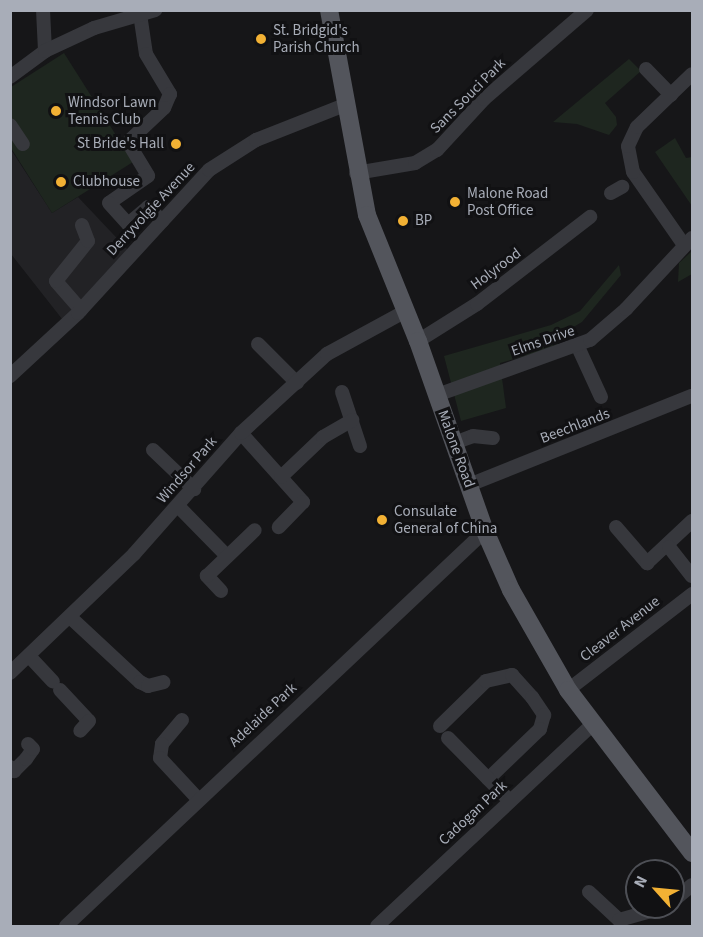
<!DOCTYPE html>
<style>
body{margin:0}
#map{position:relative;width:703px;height:937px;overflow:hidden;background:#161618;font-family:"Source Sans 3",sans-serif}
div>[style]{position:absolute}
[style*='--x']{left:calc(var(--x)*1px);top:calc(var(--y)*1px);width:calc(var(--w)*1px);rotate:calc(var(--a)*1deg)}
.built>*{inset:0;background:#222225}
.green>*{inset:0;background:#1e261f}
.minor>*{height:14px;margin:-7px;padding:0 7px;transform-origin:7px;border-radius:7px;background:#37383d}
.major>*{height:18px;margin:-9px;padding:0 9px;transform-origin:9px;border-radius:9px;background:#53555c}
.dots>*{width:16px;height:16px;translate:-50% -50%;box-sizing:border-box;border:3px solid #111113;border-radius:50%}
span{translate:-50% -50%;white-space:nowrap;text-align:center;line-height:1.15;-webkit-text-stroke:6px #111113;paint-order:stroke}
.poi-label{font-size:15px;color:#a8adb8}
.left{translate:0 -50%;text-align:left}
.right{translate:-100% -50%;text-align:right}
.street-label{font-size:15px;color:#a8adb8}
.frame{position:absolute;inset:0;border:12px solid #a8adb8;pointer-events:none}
.north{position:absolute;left:625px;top:859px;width:60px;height:60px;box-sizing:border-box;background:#111113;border:2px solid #4d4f55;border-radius:50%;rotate:297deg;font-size:16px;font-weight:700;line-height:24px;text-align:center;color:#a8adb8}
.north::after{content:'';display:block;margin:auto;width:21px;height:27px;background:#f2b134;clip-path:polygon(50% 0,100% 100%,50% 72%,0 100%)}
</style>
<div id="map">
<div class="built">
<i style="clip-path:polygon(10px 148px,52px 213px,78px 197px,130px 252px,66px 324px,11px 254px)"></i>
</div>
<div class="green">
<i style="clip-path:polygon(64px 53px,133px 162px,52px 213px,11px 148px,11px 87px)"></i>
<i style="clip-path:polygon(629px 59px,641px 71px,605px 103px,616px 117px,617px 125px,609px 135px,577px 124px,553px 122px)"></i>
<i style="clip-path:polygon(675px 138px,686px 158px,692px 157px,692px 206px,655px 152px)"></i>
<i style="clip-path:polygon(692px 251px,692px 274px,678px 282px,679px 263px)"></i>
<i style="clip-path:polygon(619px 265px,621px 275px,582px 322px,565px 332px,556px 347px,500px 363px,506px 408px,461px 421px,444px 356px,551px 325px,580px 311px)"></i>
</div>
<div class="minor">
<i style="--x:43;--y:10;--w:41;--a:87.2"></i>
<i style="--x:140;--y:14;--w:40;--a:81.5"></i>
<i style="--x:146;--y:54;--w:47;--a:59"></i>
<i style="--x:170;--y:94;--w:15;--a:113"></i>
<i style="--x:164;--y:108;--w:47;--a:136.7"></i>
<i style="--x:130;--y:140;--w:4;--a:104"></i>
<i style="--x:129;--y:144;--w:37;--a:59"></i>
<i style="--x:148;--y:176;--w:47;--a:145.3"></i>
<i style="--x:109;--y:203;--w:28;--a:48"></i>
<i style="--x:128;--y:224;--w:26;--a:-40"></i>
<i style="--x:148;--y:207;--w:20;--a:45"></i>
<i style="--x:646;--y:69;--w:36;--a:46"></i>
<i style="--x:10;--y:77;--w:44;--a:-36.6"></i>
<i style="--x:45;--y:51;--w:54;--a:-25.1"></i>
<i style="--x:94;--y:28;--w:64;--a:-16.4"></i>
<i style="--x:10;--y:125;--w:23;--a:56"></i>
<i style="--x:356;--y:173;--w:60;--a:-9.6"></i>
<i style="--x:415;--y:163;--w:26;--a:-31"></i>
<i style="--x:437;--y:150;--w:69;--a:-47.3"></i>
<i style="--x:484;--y:99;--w:136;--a:-40.8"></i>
<i style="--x:611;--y:193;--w:13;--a:-29"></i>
<i style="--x:684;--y:245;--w:89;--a:-124.9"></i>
<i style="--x:633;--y:172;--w:26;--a:-101"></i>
<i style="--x:628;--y:146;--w:21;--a:-65"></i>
<i style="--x:637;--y:127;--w:76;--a:-43.9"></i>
<i style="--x:81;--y:310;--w:38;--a:-131"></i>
<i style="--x:56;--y:281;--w:51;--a:-51.3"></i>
<i style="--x:88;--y:241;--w:17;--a:-111"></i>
<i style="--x:418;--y:341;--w:70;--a:-32.1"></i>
<i style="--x:477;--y:304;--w:143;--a:-37.6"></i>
<i style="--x:258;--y:344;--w:55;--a:45"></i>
<i style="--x:578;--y:347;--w:55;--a:65.3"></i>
<i style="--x:10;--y:376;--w:93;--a:-42.8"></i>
<i style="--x:78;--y:313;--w:194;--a:-47.5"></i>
<i style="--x:209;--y:170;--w:56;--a:-32.6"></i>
<i style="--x:256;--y:140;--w:96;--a:-21.5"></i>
<i style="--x:342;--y:392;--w:57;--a:71.6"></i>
<i style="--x:437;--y:395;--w:163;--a:-19.8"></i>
<i style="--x:590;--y:340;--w:48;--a:-40.7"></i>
<i style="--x:626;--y:309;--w:97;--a:-47.1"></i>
<i style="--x:241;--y:433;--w:93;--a:48.1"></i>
<i style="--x:303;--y:502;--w:35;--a:134"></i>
<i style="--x:454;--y:443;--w:20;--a:-20"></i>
<i style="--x:473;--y:436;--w:20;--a:6"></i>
<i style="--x:153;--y:450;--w:57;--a:43.6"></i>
<i style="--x:281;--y:477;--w:58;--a:-43.6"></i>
<i style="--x:323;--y:437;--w:34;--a:-30"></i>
<i style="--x:469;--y:485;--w:240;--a:-21.8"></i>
<i style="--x:179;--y:507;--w:69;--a:45.6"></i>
<i style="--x:616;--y:527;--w:48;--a:49.3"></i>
<i style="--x:647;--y:563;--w:62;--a:-43"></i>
<i style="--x:669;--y:547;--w:37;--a:52"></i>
<i style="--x:221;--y:591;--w:21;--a:-133"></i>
<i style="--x:207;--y:576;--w:66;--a:-43.8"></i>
<i style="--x:70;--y:617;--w:96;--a:42.9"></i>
<i style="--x:140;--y:682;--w:9;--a:27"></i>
<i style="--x:148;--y:686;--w:16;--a:-14"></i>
<i style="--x:29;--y:656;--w:35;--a:47"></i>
<i style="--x:10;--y:673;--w:172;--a:-43.8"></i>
<i style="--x:134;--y:554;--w:162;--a:-48.5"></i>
<i style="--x:241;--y:433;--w:117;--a:-42.6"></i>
<i style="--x:327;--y:354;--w:90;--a:-28.6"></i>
<i style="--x:60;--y:690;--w:42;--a:46.9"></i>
<i style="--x:89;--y:721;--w:13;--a:132"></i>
<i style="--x:568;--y:690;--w:157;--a:-37.7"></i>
<i style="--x:182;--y:720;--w:31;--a:130"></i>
<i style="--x:162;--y:744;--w:14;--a:98"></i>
<i style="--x:160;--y:758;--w:56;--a:47.2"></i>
<i style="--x:440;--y:726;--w:64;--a:-44.4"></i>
<i style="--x:486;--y:681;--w:27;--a:-13"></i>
<i style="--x:512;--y:675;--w:30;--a:48"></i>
<i style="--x:532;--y:697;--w:22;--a:56"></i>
<i style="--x:544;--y:715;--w:15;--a:106"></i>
<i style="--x:540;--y:729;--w:72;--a:136.1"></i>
<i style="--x:448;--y:738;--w:88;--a:45.5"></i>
<i style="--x:10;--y:767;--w:6;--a:45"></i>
<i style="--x:14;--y:771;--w:17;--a:-45"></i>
<i style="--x:26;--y:759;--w:12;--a:-55"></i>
<i style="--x:33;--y:749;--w:7;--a:-135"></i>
<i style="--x:589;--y:892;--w:41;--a:43"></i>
<i style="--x:619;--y:920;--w:48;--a:-15.8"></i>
<i style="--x:673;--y:901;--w:25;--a:-40"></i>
<i style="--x:66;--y:926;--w:576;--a:-43.31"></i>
<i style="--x:377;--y:926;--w:294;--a:-43.1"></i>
</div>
<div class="major">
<i style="--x:329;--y:10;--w:208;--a:79.5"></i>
<i style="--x:367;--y:215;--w:136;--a:68"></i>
<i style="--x:418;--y:341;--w:201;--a:70.6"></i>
<i style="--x:485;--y:531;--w:64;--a:66.2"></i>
<i style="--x:511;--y:590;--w:115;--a:60.3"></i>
<i style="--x:568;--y:690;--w:205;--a:52.7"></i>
</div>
<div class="dots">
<i style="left:261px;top:39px;background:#f2b134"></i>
<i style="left:56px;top:111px;background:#f2b134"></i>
<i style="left:176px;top:144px;background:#f2b134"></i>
<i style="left:61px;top:182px;background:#f2b134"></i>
<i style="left:455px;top:202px;background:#f2b134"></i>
<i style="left:403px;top:221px;background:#f2b134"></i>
<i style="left:382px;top:520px;background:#f2b134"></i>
</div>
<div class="poi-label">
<span class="left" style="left:273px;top:39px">St. Bridgid's<br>Parish Church</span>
<span class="left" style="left:68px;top:111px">Windsor Lawn<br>Tennis Club</span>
<span class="right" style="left:164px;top:144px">St Bride's Hall</span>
<span class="left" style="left:73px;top:182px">Clubhouse</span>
<span class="left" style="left:467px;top:202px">Malone Road<br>Post Office</span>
<span class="left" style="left:415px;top:221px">BP</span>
<span class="left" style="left:394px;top:520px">Consulate<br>General of China</span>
</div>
<div class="street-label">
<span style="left:468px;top:96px;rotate:-45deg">Sans Souci Park</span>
<span style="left:151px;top:209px;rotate:-47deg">Derryvolgie Avenue</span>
<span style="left:496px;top:269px;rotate:-37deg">Holyrood</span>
<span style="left:543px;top:341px;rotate:-19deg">Elms Drive</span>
<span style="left:575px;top:426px;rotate:-21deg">Beechlands</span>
<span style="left:456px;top:449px;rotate:70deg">Malone Road</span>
<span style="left:187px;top:470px;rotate:-49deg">Windsor Park</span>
<span style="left:620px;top:629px;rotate:-38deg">Cleaver Avenue</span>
<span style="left:263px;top:715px;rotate:-43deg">Adelaide Park</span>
<span style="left:473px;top:813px;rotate:-43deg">Cadogan Park</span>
</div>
<div class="frame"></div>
<div class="north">N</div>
</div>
